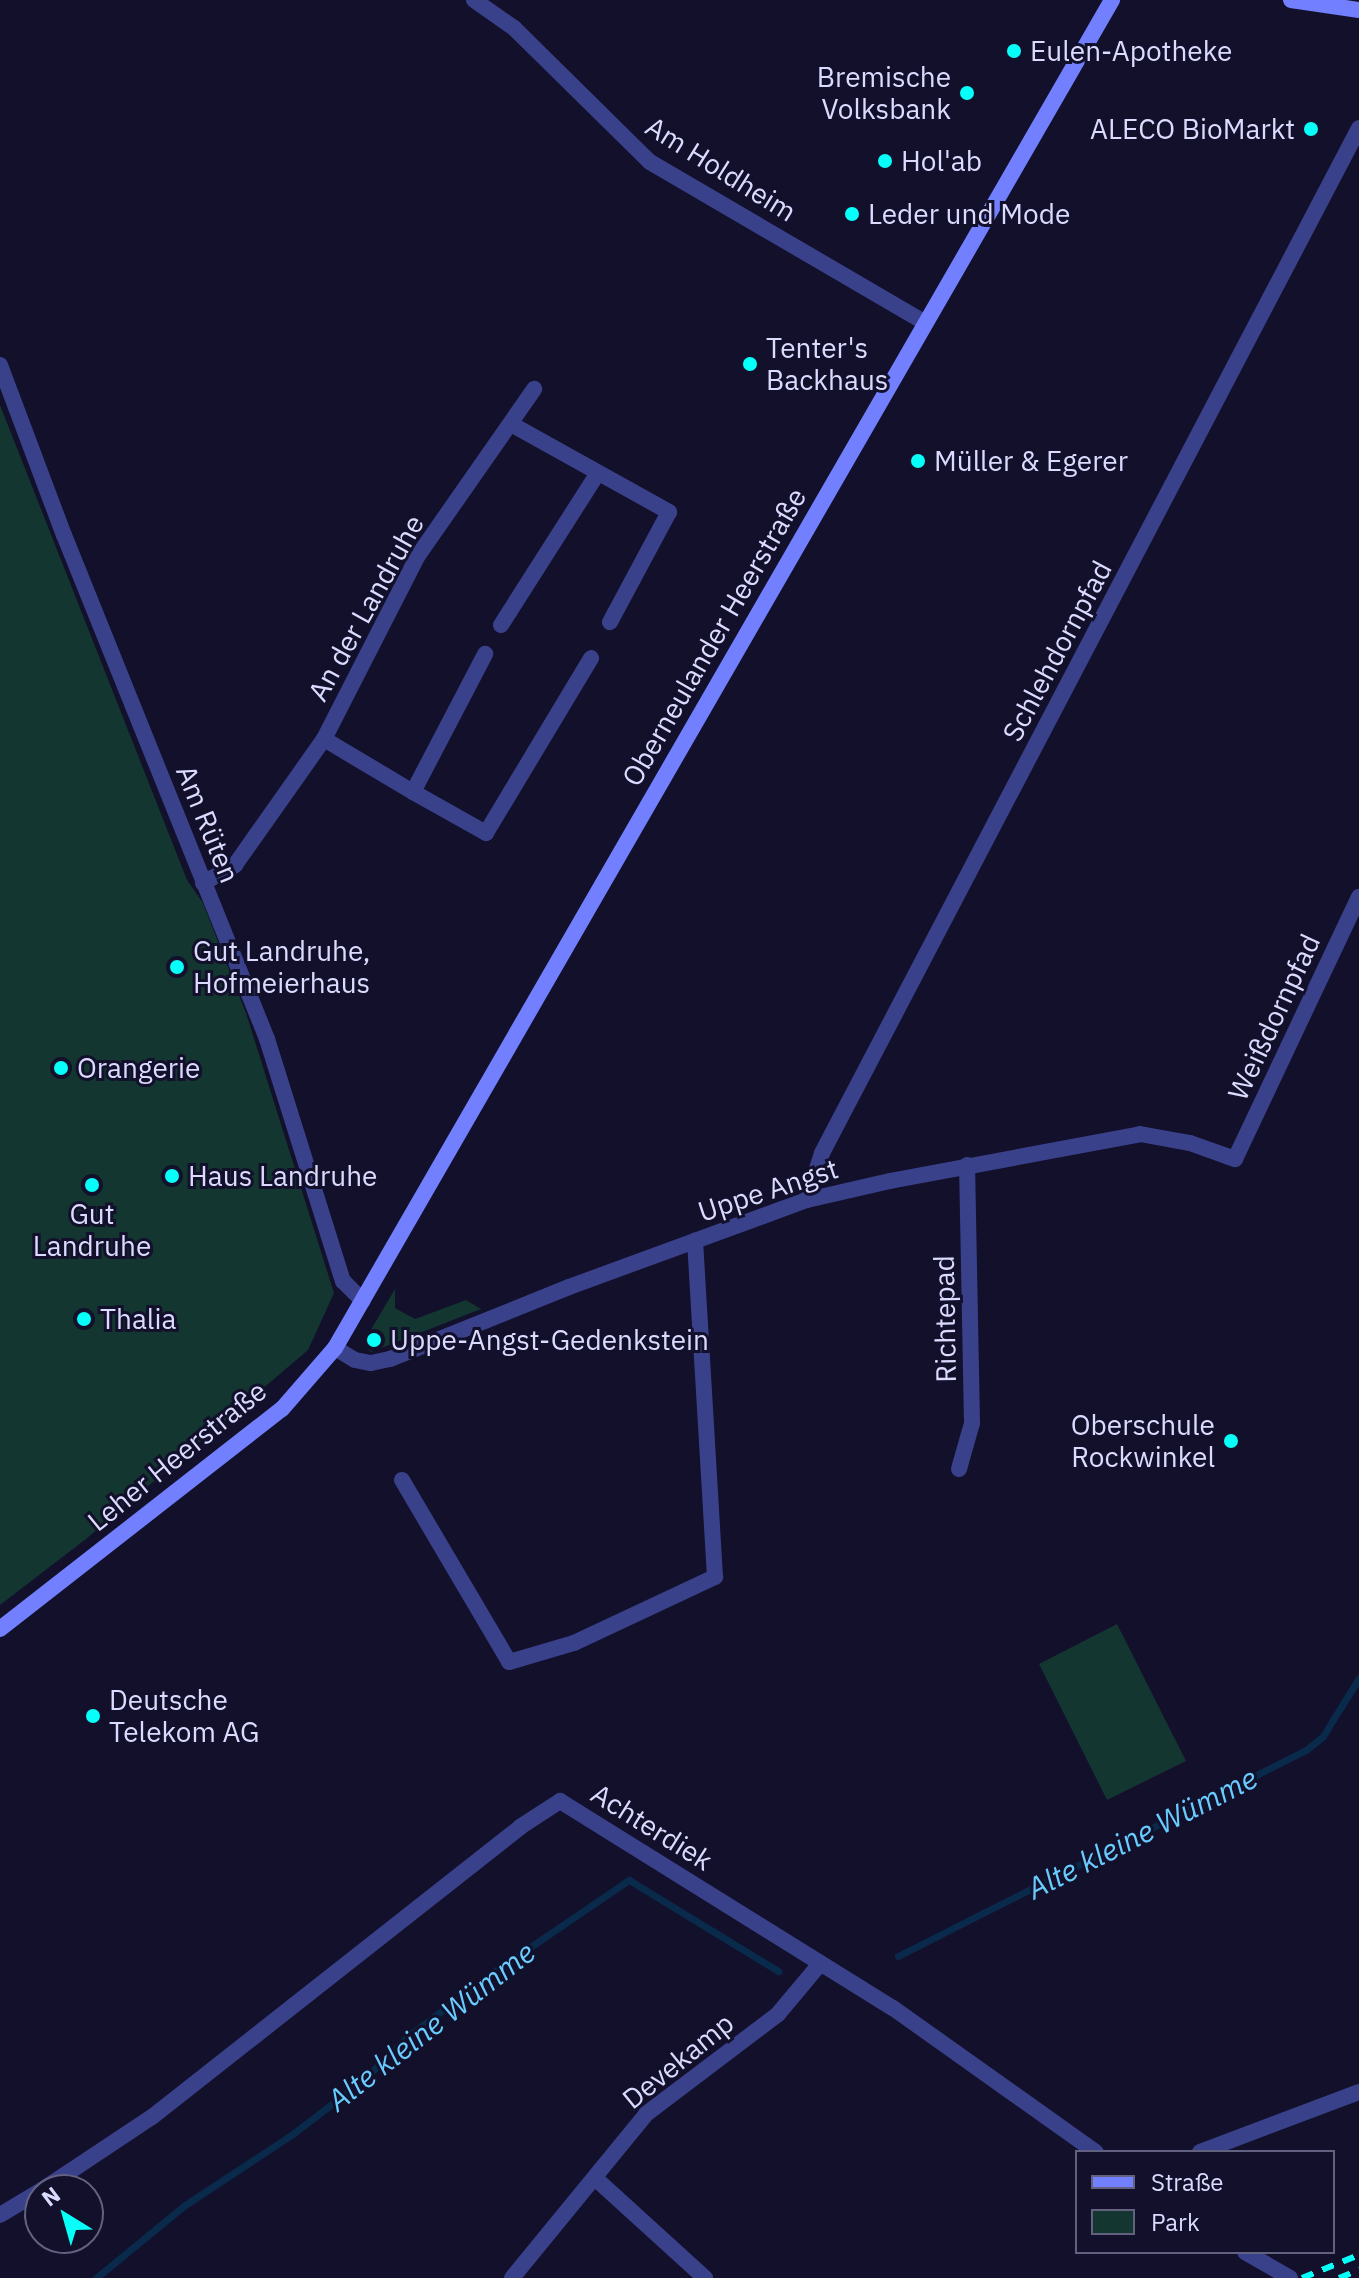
<!DOCTYPE html>
<meta charset="utf-8">
<style>
body{margin:0}
#map{position:relative;width:1359px;height:2278px;overflow:hidden;background:#12102b;font-family:"IBM Plex Sans",sans-serif}
div>[style]{position:absolute}
[style*='--x']{left:calc(var(--x)*1px);top:calc(var(--y)*1px);width:calc(var(--w)*1px);rotate:calc(var(--a)*1deg)}
.green>*{inset:0;background:#133630}
.stream>*{height:7px;margin:-3.5px;padding:0 3.5px;transform-origin:3.5px;border-radius:3.5px;background:#092a4b}
.street>*{height:16px;margin:-8px;padding:0 8px;transform-origin:8px;border-radius:8px;background:#3a418b}
.secondary>*{height:16px;margin:-8px;padding:0 8px;transform-origin:8px;border-radius:8px;background:#7280ff}
.rail>*{height:6px;margin-top:-3px;transform-origin:0;background:repeating-linear-gradient(90deg,#07fff9 0 12px,transparent 0 22px)}
.dots>*{width:22px;height:22px;translate:-50% -50%;box-sizing:border-box;border:4px solid #12102b;border-radius:50%}
span{translate:-50% -50%;white-space:nowrap;text-align:center;line-height:1.15;-webkit-text-stroke:6px #12102b;paint-order:stroke}
.poi-label{font-size:28px;color:#dbdbff}
.left{translate:0 -50%;text-align:left}
.right{translate:-100% -50%;text-align:right}
.street-label{font-size:28px;color:#dbdbff}
.water-label{font-size:30px;color:#69ccff;font-style:italic}
.legend{position:absolute;left:1075px;top:2150px;width:260px;height:104px;box-sizing:border-box;background:#12102b;border:2px solid #626180;margin:0;padding:10px 14px;list-style:none;font-size:24px;color:#dbdbff}
.legend li{display:flex;align-items:center;gap:16px;height:40px}
.legend b{width:40px;border:2px solid #626180}
.north{position:absolute;left:24px;top:2174px;width:80px;height:80px;box-sizing:border-box;background:#12102b;border:2px solid #626180;border-radius:50%;rotate:323deg;font-size:22px;font-weight:700;line-height:32px;text-align:center;color:#dbdbff}
.north::after{content:'';display:block;margin:auto;width:28px;height:36px;background:#07fff9;clip-path:polygon(50% 0,100% 100%,50% 72%,0 100%)}
</style>
<div id="map">
<div class="green">
<i style="clip-path:polygon(0 405px,187px 880px,203px 903px,246px 1013px,334px 1293px,308px 1350px,86px 1539px,0 1605px)"></i>
<i style="clip-path:polygon(395px 1289px,395px 1308px,415px 1319px,466px 1300px,481px 1309px,371px 1352px,365px 1347px,366px 1338px)"></i>
<i style="clip-path:polygon(1117px 1624px,1186px 1761px,1107px 1800px,1039px 1664px)"></i>
</div>
<div class="stream">
<i style="--x:898;--y:1956;--w:457;--a:-26.8"></i>
<i style="--x:1306;--y:1750;--w:22;--a:-39"></i>
<i style="--x:1323;--y:1736;--w:68;--a:-58.2"></i>
<i style="--x:96;--y:2278;--w:115;--a:-39.4"></i>
<i style="--x:185;--y:2205;--w:131;--a:-33.4"></i>
<i style="--x:294;--y:2133;--w:87;--a:-37.5"></i>
<i style="--x:363;--y:2080;--w:62;--a:-44.3"></i>
<i style="--x:407;--y:2037;--w:106;--a:-37"></i>
<i style="--x:492;--y:1973;--w:166;--a:-34.2"></i>
<i style="--x:629;--y:1880;--w:175;--a:31.4"></i>
</div>
<div class="street">
<i style="--x:474;--y:0;--w:49;--a:35"></i>
<i style="--x:514;--y:28;--w:191;--a:44.6"></i>
<i style="--x:650;--y:162;--w:319;--a:30.3"></i>
<i style="--x:0;--y:365;--w:182;--a:69.4"></i>
<i style="--x:64;--y:535;--w:543;--a:68.06"></i>
<i style="--x:267;--y:1039;--w:254;--a:72.6"></i>
<i style="--x:343;--y:1281;--w:28;--a:45"></i>
<i style="--x:511;--y:424;--w:181;--a:29.1"></i>
<i style="--x:669;--y:512;--w:125;--a:118.2"></i>
<i style="--x:501;--y:625;--w:180;--a:-57.5"></i>
<i style="--x:324;--y:739;--w:104;--a:30.8"></i>
<i style="--x:413;--y:792;--w:156;--a:-62.4"></i>
<i style="--x:413;--y:792;--w:84;--a:29.3"></i>
<i style="--x:486;--y:833;--w:204;--a:-59"></i>
<i style="--x:203;--y:883;--w:37;--a:-29"></i>
<i style="--x:235;--y:865;--w:154;--a:-54.8"></i>
<i style="--x:324;--y:739;--w:204;--a:-62.9"></i>
<i style="--x:417;--y:557;--w:205;--a:-55.1"></i>
<i style="--x:807;--y:1200;--w:49;--a:-72.3"></i>
<i style="--x:822;--y:1153;--w:1157;--a:-62.35"></i>
<i style="--x:335;--y:1348;--w:23;--a:31"></i>
<i style="--x:355;--y:1360;--w:16;--a:11"></i>
<i style="--x:371;--y:1363;--w:19;--a:-12"></i>
<i style="--x:390;--y:1359;--w:193;--a:-21.9"></i>
<i style="--x:569;--y:1287;--w:253;--a:-20.1"></i>
<i style="--x:807;--y:1200;--w:85;--a:-12.9"></i>
<i style="--x:890;--y:1181;--w:254;--a:-10.6"></i>
<i style="--x:1140;--y:1134;--w:51;--a:10.2"></i>
<i style="--x:1190;--y:1143;--w:48;--a:19.6"></i>
<i style="--x:1235;--y:1159;--w:290;--a:-64.7"></i>
<i style="--x:959;--y:1469;--w:48;--a:-74.2"></i>
<i style="--x:972;--y:1423;--w:258;--a:-91.1"></i>
<i style="--x:402;--y:1480;--w:211;--a:59.5"></i>
<i style="--x:509;--y:1662;--w:68;--a:-16.3"></i>
<i style="--x:574;--y:1643;--w:156;--a:-25.1"></i>
<i style="--x:715;--y:1577;--w:337;--a:-93.4"></i>
<i style="--x:1200;--y:2152;--w:170;--a:-20.7"></i>
<i style="--x:595;--y:2178;--w:149;--a:42.3"></i>
<i style="--x:42;--y:2190;--w:132;--a:-33.6"></i>
<i style="--x:152;--y:2117;--w:469;--a:-38.2"></i>
<i style="--x:520;--y:1827;--w:48;--a:-33"></i>
<i style="--x:560;--y:1801;--w:392;--a:31.9"></i>
<i style="--x:893;--y:2008;--w:249;--a:35.4"></i>
<i style="--x:0;--y:2215;--w:47;--a:-31"></i>
<i style="--x:1245;--y:2252;--w:52;--a:30"></i>
<i style="--x:512;--y:2278;--w:212;--a:-50.7"></i>
<i style="--x:646;--y:2114;--w:166;--a:-37.1"></i>
<i style="--x:778;--y:2014;--w:65;--a:-50"></i>
</div>
<div class="secondary">
<i style="--x:1291;--y:0;--w:69;--a:8.4"></i>
<i style="--x:0;--y:1629;--w:358;--a:-38"></i>
<i style="--x:282;--y:1409;--w:81;--a:-49"></i>
<i style="--x:335;--y:1348;--w:1556;--a:-60.04"></i>
</div>
<div class="rail">
<i style="--x:1302;--y:2278;--w:61;--a:-22"></i>
<i style="--x:1339;--y:2278;--w:22;--a:-22"></i>
</div>
<div class="dots">
<i style="left:1014px;top:51px;background:#07fff9"></i>
<i style="left:967px;top:93px;background:#07fff9"></i>
<i style="left:1311px;top:129px;background:#07fff9"></i>
<i style="left:885px;top:161px;background:#07fff9"></i>
<i style="left:852px;top:214px;background:#07fff9"></i>
<i style="left:750px;top:364px;background:#07fff9"></i>
<i style="left:918px;top:461px;background:#07fff9"></i>
<i style="left:177px;top:967px;background:#07fff9"></i>
<i style="left:61px;top:1068px;background:#07fff9"></i>
<i style="left:172px;top:1176px;background:#07fff9"></i>
<i style="left:92px;top:1185px;background:#07fff9"></i>
<i style="left:84px;top:1319px;background:#07fff9"></i>
<i style="left:374px;top:1340px;background:#07fff9"></i>
<i style="left:1231px;top:1441px;background:#07fff9"></i>
<i style="left:93px;top:1716px;background:#07fff9"></i>
</div>
<div class="poi-label">
<span class="left" style="left:1030px;top:51px">Eulen-Apotheke</span>
<span class="right" style="left:951px;top:93px">Bremische<br>Volksbank</span>
<span class="right" style="left:1295px;top:129px">ALECO BioMarkt</span>
<span class="left" style="left:901px;top:161px">Hol'ab</span>
<span class="left" style="left:868px;top:214px">Leder und Mode</span>
<span class="left" style="left:766px;top:364px">Tenter's<br>Backhaus</span>
<span class="left" style="left:934px;top:461px">Müller &amp; Egerer</span>
<span class="left" style="left:193px;top:967px">Gut Landruhe,<br>Hofmeierhaus</span>
<span class="left" style="left:77px;top:1068px">Orangerie</span>
<span class="left" style="left:188px;top:1176px">Haus Landruhe</span>
<span style="left:92px;top:1230px">Gut<br>Landruhe</span>
<span class="left" style="left:100px;top:1319px">Thalia</span>
<span class="left" style="left:390px;top:1340px">Uppe-Angst-Gedenkstein</span>
<span class="right" style="left:1215px;top:1441px">Oberschule<br>Rockwinkel</span>
<span class="left" style="left:109px;top:1716px">Deutsche<br>Telekom AG</span>
</div>
<div class="street-label">
<span style="left:721px;top:169px;rotate:32deg">Am Holdheim</span>
<span style="left:366px;top:608px;rotate:-61deg">An der Landruhe</span>
<span style="left:714px;top:637px;rotate:-60deg">Oberneulander Heerstraße</span>
<span style="left:1057px;top:651px;rotate:-62deg">Schlehdornpfad</span>
<span style="left:208px;top:824px;rotate:68deg">Am Rüten</span>
<span style="left:1274px;top:1017px;rotate:-65deg">Weißdornpfad</span>
<span style="left:768px;top:1190px;rotate:-18deg">Uppe Angst</span>
<span style="left:945px;top:1319px;rotate:-91deg">Richtepad</span>
<span style="left:177px;top:1456px;rotate:-39deg">Leher Heerstraße</span>
<span style="left:652px;top:1827px;rotate:32deg">Achterdiek</span>
<span style="left:678px;top:2061px;rotate:-39deg">Devekamp</span>
</div>
<div class="water-label">
<span style="left:1142px;top:1833px;rotate:-27deg">Alte kleine Wümme</span>
<span style="left:431px;top:2026px;rotate:-38deg">Alte kleine Wümme</span>
</div>
<ul class="legend">
<li><b style="height:10px;background:#7280ff"></b>Straße</li>
<li><b style="height:22px;background:#133630"></b>Park</li>
</ul>
<div class="north">N</div>
</div>
